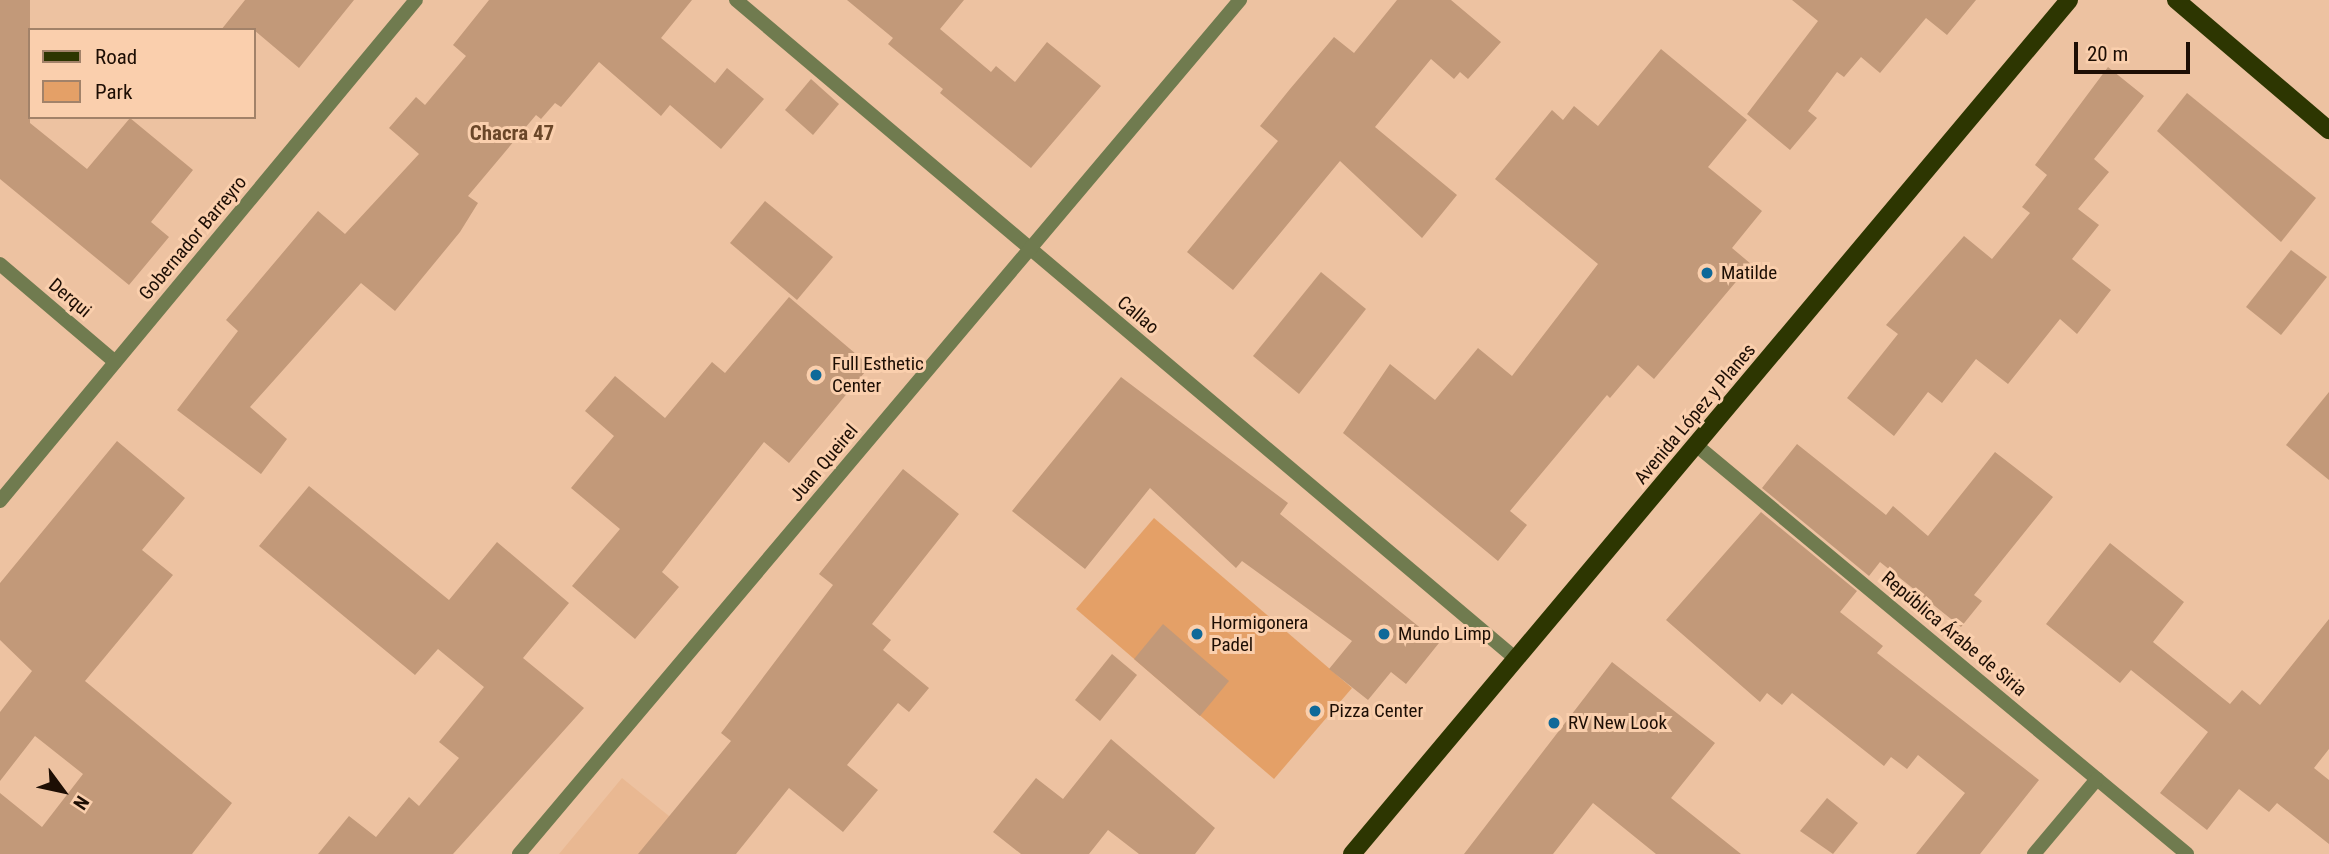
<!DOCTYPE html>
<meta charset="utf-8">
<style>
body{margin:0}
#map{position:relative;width:2329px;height:854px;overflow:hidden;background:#edc2a1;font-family:"Roboto Condensed",sans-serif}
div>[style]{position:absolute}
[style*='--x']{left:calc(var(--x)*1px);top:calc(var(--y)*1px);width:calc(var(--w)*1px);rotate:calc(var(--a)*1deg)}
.built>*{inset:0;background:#e9b892}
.green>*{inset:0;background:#e4a067}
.building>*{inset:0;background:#c29979}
.minor>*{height:14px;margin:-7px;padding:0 7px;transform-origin:7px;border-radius:7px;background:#707b4f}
.primary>*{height:18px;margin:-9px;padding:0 9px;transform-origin:9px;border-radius:9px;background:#2d3601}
.dots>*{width:19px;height:19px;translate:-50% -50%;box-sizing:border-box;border:4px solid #facfad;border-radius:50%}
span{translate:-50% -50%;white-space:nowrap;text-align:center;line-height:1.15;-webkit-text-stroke:6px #facfad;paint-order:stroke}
.street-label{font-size:19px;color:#1d0e04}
.poi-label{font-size:19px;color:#1d0e04}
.left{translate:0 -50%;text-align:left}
.neighbourhood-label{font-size:21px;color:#6b4729;font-weight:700}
.legend{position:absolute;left:28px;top:28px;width:228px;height:91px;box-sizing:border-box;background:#facfad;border:2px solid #a28269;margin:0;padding:9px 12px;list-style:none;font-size:21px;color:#1d0e04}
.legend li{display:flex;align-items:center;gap:14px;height:35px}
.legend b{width:35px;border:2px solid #a28269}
.north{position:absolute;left:28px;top:756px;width:70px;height:70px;-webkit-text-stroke:5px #facfad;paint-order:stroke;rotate:123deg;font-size:19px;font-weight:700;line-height:28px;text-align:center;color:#1d0e04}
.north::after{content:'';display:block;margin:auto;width:24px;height:32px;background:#1d0e04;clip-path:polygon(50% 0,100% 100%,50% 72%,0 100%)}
.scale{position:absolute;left:2074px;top:42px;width:116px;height:32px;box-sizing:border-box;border:4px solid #1d0e04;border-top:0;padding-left:9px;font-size:21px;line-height:24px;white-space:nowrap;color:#1d0e04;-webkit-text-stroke:5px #facfad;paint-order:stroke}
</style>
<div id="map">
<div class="built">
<i style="clip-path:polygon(622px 778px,716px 854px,559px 854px)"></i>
</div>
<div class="green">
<i style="clip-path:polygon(1154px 518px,1352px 688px,1274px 779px,1076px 609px)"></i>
</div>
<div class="building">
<i style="clip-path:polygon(0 0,30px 0,30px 123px,87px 169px,130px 118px,193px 170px,151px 222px,169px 237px,129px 285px,0 179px)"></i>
<i style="clip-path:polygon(245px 0,354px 0,299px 68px,254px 30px,221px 30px)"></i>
<i style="clip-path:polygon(489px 0,692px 0,661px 38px,715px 83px,727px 68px,764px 99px,721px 149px,670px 105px,661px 116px,599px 62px,561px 107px,555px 103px,541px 119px,536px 115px,468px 196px,478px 203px,460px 232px,395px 311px,361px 283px,250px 407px,287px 439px,261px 474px,177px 410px,238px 331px,226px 320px,318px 211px,345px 234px,419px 154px,389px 128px,416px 97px,425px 105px,466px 56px,453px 45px)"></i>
<i style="clip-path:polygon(847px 0,964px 0,940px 29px,991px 72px,996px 66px,1015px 82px,1047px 42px,1101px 86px,1031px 168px,940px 93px,943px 89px,888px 44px,893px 38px)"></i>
<i style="clip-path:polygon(1397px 0,1451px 0,1501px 42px,1468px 79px,1460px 72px,1454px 79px,1431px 59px,1375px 127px,1457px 195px,1422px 238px,1340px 161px,1233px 290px,1187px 252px,1278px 141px,1260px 126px,1290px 89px,1334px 37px,1354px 53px)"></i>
<i style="clip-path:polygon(1792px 0,1976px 0,1947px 35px,1926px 18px,1880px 73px,1861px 57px,1844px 77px,1837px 72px,1808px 111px,1817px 118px,1790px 150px,1747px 114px,1818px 21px)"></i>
<i style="clip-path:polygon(1661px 49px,1747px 120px,1708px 167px,1762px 211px,1732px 248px,1751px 264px,1654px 379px,1638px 365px,1610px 398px,1607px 395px,1510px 511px,1527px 525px,1498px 561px,1343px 433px,1390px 364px,1435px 400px,1478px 348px,1512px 376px,1598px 264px,1495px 179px,1552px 110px,1563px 120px,1574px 106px,1598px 126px)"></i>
<i style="clip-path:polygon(2108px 67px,2144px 96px,2094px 159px,2109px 172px,2078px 209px,2099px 225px,2072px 259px,2111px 290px,2077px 334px,2060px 319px,2008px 384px,1976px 359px,1942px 403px,1928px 392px,1894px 436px,1847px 398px,1898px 334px,1886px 325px,1964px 236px,1992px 259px,2030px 213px,2022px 207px,2047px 175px,2035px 165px)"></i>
<i style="clip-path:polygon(811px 79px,839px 104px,813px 135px,785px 110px)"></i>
<i style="clip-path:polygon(2187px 93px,2316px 198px,2281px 242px,2157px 131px)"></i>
<i style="clip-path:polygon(765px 201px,833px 257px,797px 300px,730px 243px)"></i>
<i style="clip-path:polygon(2291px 250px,2327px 277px,2281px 335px,2246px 307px)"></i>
<i style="clip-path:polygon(1321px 272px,1366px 309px,1299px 394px,1253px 356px)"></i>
<i style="clip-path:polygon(789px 297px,870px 366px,789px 463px,764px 442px,662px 572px,679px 587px,635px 639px,572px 586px,620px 529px,571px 488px,614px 436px,585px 411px,615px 376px,665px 418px,712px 362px,725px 373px)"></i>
<i style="clip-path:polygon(1121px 377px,1288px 503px,1280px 514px,1439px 643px,1406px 684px,1391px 672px,1368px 700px,1329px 669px,1352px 641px,1242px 561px,1236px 568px,1150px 488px,1085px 569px,1012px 511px)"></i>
<i style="clip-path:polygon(2329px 392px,2329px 480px,2286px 445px)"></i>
<i style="clip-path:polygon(117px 441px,185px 498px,142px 550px,173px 575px,85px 681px,232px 803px,192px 854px,0 854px,0 793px,42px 827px,83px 774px,35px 736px,0 781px,0 712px,32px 671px,0 640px,0 583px)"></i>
<i style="clip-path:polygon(1797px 444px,1886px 515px,1893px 506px,1928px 536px,1995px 452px,2053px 497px,1974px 595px,1982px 601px,1961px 627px,1880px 562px,1869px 576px,1762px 488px)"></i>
<i style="clip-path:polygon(903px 469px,959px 514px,872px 624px,891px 640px,883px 650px,929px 688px,909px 712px,898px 703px,847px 765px,878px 790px,843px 832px,789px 788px,736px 854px,638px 854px,731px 741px,721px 733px,833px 585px,819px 574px)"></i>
<i style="clip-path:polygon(309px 486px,449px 600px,497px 542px,569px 603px,523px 658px,584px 708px,453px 854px,318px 854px,349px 816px,376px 837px,409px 797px,419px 806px,459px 758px,439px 742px,484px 687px,438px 649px,415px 675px,259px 546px)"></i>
<i style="clip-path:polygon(1761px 512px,1857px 591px,1840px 612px,1883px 646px,1877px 653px,2039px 780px,1980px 854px,1916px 854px,1965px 793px,1918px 755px,1907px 769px,1891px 757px,1884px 766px,1792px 693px,1782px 705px,1767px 693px,1760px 702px,1666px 620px)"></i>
<i style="clip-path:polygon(2110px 543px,2184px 602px,2153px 642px,2230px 704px,2242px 690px,2260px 705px,2329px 619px,2329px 749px,2314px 768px,2329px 780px,2329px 844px,2277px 803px,2269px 812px,2239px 789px,2207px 830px,2160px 793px,2208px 732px,2131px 670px,2120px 683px,2046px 624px)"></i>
<i style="clip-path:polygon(1163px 624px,1229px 681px,1200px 716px,1134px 659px)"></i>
<i style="clip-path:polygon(1112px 654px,1137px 675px,1100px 721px,1075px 700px)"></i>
<i style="clip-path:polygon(1612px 662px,1715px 743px,1671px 798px,1741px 854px,1656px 854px,1593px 803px,1553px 854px,1464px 854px)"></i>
<i style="clip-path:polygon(1111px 739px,1215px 828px,1195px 854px,1139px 854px,1108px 830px,1089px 854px,1021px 854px,993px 832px,1036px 778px,1063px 799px)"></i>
<i style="clip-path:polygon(1827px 798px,1858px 823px,1833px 854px,1800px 831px)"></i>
</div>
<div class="minor">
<i style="--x:736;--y:0;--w:1021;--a:40.19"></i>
<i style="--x:0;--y:264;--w:151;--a:40.4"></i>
<i style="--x:1696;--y:445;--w:639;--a:39.79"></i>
<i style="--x:0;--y:501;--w:651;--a:-50.3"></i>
<i style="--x:519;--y:854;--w:1118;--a:-49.83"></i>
<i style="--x:2034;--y:854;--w:98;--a:-50"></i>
</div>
<div class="primary">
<i style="--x:2176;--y:0;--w:201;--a:40.4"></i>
<i style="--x:1352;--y:854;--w:1115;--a:-49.98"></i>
</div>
<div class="dots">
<i style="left:1707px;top:273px;background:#0f6999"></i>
<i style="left:816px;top:375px;background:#0f6999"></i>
<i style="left:1197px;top:634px;background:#0f6999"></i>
<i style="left:1384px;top:634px;background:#0f6999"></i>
<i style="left:1315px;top:711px;background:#0f6999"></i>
<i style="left:1554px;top:723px;background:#0f6999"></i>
</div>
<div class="street-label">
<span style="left:193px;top:238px;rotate:-50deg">Gobernador Barreyro</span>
<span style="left:70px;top:298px;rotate:40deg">Derqui</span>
<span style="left:1138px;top:315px;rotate:40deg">Callao</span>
<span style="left:1695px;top:414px;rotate:-50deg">Avenida López y Planes</span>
<span style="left:824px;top:463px;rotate:-50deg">Juan Queirel</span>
<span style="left:1954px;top:634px;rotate:40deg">República Árabe de Siria</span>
</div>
<div class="poi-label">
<span class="left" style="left:1721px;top:273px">Matilde</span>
<span class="left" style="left:832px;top:375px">Full Esthetic<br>Center</span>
<span class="left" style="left:1211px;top:634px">Hormigonera<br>Padel</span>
<span class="left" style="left:1398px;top:634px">Mundo Limp</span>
<span class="left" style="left:1329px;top:711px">Pizza Center</span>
<span class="left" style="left:1568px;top:723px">RV New Look</span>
</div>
<div class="neighbourhood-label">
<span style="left:512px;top:133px">Chacra 47</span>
</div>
<ul class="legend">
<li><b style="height:9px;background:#2d3601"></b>Road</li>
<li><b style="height:19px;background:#e4a067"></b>Park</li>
</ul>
<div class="north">N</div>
<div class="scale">20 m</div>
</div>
